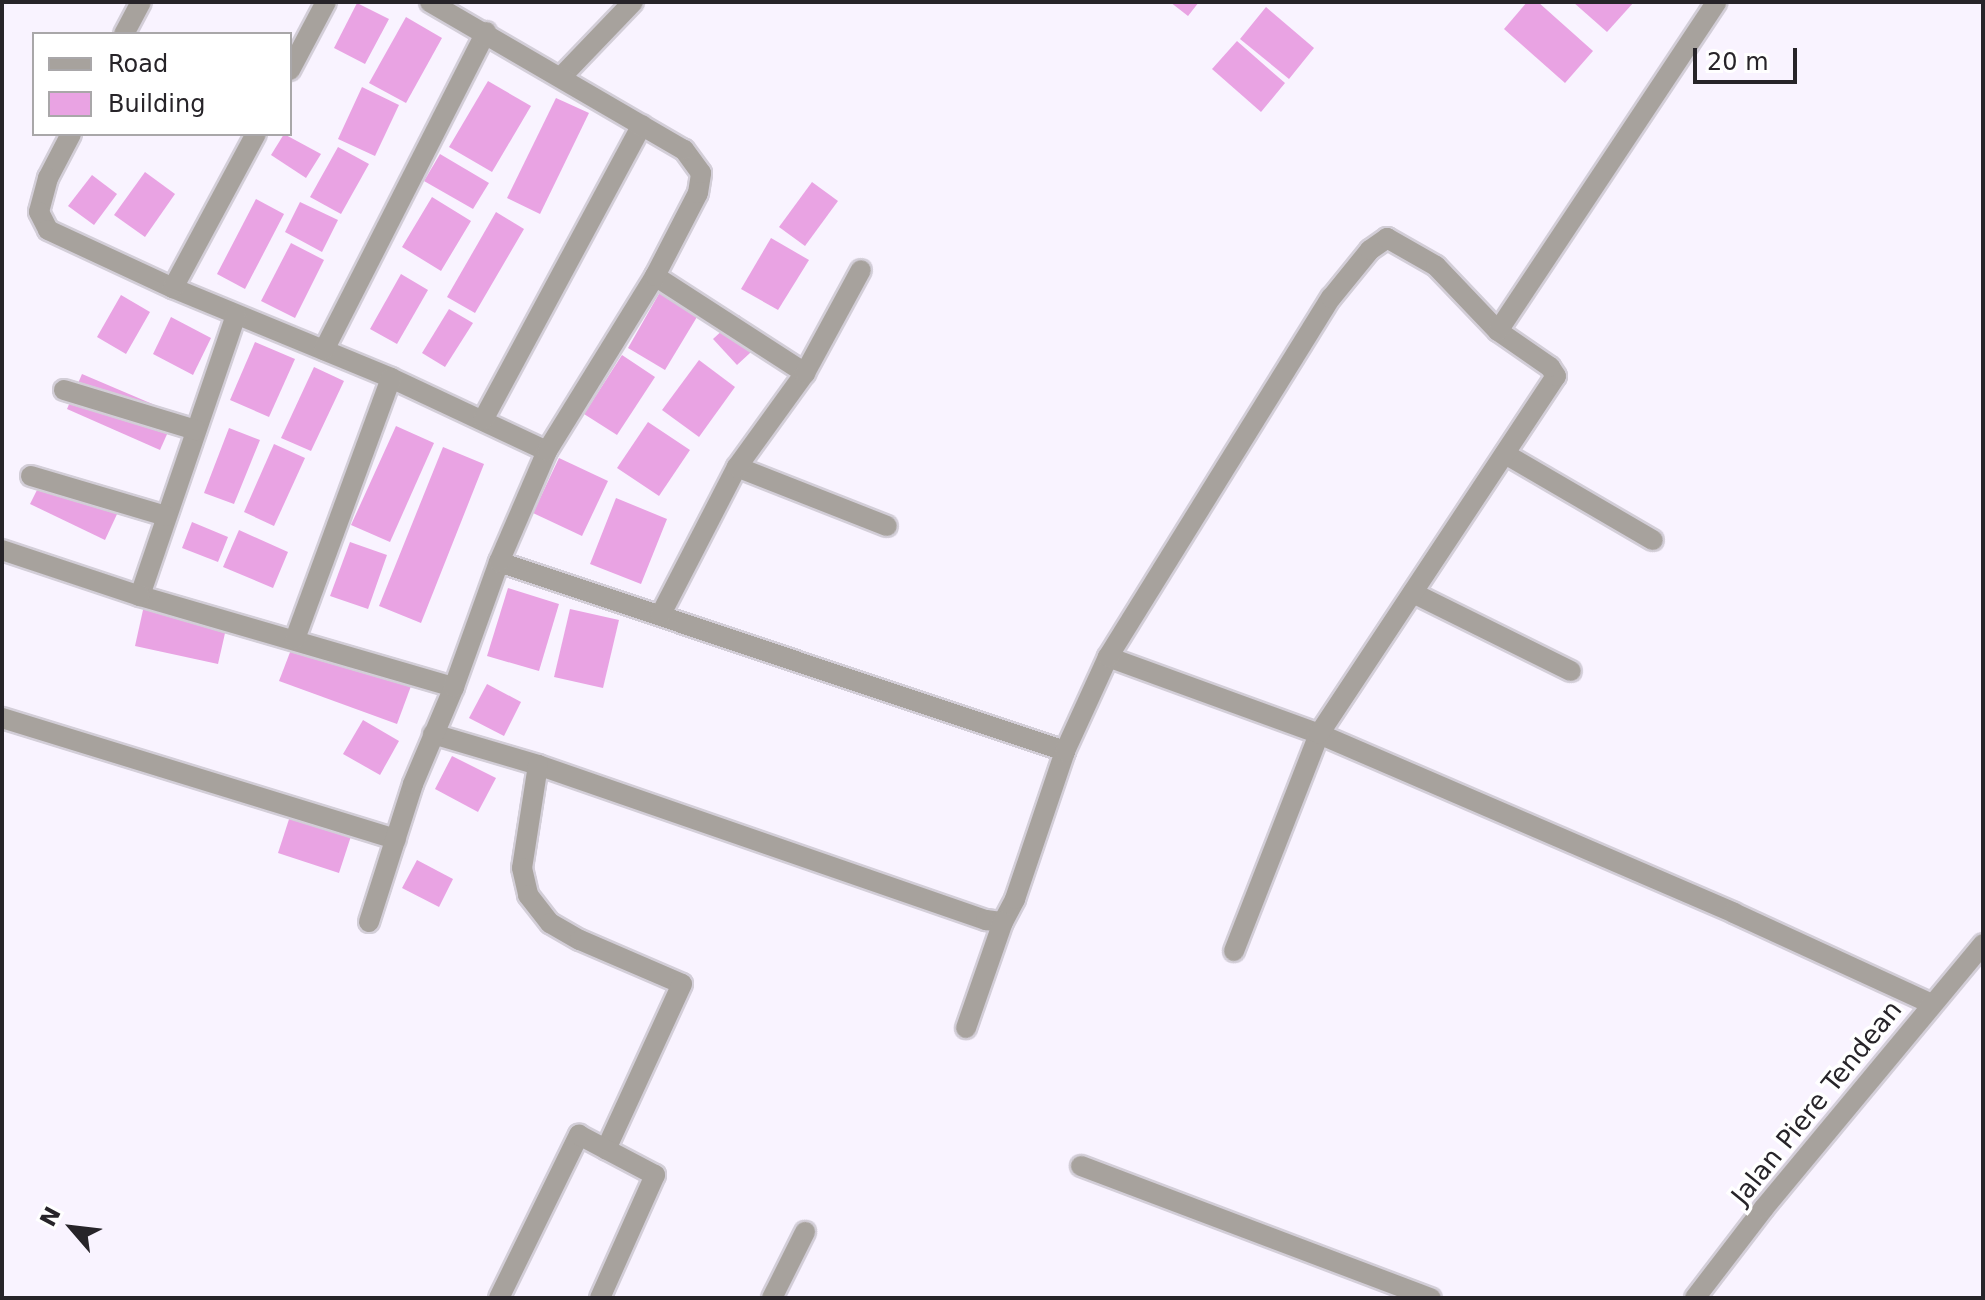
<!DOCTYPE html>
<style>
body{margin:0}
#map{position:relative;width:1985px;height:1300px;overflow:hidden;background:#f9f3ff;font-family:"DejaVu Sans",sans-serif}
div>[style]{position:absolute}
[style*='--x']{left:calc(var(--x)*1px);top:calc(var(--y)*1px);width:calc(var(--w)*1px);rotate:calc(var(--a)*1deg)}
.building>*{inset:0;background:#e9a3e3}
.roads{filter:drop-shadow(2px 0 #d3ced8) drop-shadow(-2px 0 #d3ced8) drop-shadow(0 2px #d3ced8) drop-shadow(0 -2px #d3ced8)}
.minor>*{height:20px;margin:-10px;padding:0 10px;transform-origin:10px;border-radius:10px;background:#a7a29d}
.tertiary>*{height:20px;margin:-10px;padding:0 10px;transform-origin:10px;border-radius:10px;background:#a7a29d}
span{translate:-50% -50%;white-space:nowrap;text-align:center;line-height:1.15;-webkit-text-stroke:7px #fff;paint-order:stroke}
.street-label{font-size:26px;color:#272429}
.frame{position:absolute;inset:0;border:4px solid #272429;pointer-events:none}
.legend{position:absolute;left:32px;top:32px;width:260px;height:104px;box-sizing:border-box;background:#fff;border:2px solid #a9a7a9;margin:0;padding:10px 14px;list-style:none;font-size:24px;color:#272429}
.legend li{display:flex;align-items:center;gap:16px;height:40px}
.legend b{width:40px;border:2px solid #a9a7a9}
.north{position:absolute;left:32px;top:1188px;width:80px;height:80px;-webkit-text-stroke:6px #fff;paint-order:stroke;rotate:298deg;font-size:22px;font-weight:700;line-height:32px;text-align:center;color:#272429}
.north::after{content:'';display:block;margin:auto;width:28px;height:36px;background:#272429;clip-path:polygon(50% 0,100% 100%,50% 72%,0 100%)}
.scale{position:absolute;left:1693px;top:48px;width:104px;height:36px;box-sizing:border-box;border:4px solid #272429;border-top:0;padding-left:10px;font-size:24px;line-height:28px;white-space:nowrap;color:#272429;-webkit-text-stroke:6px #fff;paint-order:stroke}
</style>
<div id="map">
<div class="building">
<i style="clip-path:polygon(1170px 2px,1199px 2px,1188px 16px)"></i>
<i style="clip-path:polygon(1527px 2px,1538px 2px,1593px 51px,1565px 83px,1504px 29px)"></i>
<i style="clip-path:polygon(1573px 2px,1634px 2px,1607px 32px)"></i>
<i style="clip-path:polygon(357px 3px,389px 19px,365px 64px,334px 48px)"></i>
<i style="clip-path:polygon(1266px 7px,1314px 48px,1289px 79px,1240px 39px)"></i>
<i style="clip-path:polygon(406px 17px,442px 38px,406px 103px,369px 83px)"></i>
<i style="clip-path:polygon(1237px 41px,1285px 83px,1261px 112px,1212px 69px)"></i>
<i style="clip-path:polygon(488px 81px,531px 106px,492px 172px,449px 147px)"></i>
<i style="clip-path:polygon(362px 87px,399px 105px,375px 156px,338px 139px)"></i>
<i style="clip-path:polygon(556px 98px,589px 113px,540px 214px,507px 198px)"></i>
<i style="clip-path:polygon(284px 134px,321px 154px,306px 178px,271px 155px)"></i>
<i style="clip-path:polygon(338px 147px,369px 164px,341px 214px,310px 197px)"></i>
<i style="clip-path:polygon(440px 154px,489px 183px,473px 209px,424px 181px)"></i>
<i style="clip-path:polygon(145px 172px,175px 194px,145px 237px,114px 215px)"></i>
<i style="clip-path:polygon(92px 175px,117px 194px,94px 225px,68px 206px)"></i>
<i style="clip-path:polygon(812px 182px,838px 201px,805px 246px,779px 227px)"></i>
<i style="clip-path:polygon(432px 197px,471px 221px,441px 271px,402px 247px)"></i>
<i style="clip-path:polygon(256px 199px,284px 214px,245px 289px,217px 274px)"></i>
<i style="clip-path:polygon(300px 202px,338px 220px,322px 252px,285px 232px)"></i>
<i style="clip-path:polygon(496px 212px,524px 229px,475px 313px,447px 297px)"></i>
<i style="clip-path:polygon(771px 238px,809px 260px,778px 310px,741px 289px)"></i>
<i style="clip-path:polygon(291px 243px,324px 260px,295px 318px,261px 301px)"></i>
<i style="clip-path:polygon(401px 274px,428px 290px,397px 344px,370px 329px)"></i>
<i style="clip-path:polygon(664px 285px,703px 307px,665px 370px,628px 348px)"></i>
<i style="clip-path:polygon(121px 295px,150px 312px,126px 354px,97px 337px)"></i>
<i style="clip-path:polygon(449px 309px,473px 323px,445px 367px,422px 353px)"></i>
<i style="clip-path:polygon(739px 315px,763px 341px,737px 365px,713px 339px)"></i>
<i style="clip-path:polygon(171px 317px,211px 338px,193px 375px,153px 354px)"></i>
<i style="clip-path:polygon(255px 342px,295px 359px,269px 417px,230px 400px)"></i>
<i style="clip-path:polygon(622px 355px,655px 377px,617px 435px,584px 414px)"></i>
<i style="clip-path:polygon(699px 360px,735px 387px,699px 437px,662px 410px)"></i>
<i style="clip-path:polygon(314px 367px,344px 381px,311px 451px,281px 438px)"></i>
<i style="clip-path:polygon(82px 374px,176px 414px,160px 450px,67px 409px)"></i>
<i style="clip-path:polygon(648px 422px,690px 450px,659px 496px,617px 468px)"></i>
<i style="clip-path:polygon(396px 426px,434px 443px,390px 542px,351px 525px)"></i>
<i style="clip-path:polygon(229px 428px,260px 440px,234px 504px,204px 493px)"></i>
<i style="clip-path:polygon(274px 444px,305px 458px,274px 526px,244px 512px)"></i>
<i style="clip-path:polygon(443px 447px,484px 464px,421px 623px,379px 606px)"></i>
<i style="clip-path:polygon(559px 458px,608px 481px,582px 536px,533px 513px)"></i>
<i style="clip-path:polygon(44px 476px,118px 512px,105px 540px,30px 504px)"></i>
<i style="clip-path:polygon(616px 498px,667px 519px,641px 584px,590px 564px)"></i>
<i style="clip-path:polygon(192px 522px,228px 537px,218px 562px,182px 548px)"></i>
<i style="clip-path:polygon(239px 530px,288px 552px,273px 588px,223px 567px)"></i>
<i style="clip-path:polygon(350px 542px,387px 555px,368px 609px,330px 596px)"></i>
<i style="clip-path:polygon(508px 588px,559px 604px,539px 671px,487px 656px)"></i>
<i style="clip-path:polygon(145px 601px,228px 620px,218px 664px,135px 646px)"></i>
<i style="clip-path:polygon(570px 609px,619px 620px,603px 688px,554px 677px)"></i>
<i style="clip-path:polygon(297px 634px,414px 678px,397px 724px,279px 681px)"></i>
<i style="clip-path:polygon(487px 684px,521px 702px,504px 736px,469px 718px)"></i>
<i style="clip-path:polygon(363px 720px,399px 741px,380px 775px,343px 754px)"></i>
<i style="clip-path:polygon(452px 756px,496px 778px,478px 812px,435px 789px)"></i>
<i style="clip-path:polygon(292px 810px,353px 830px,339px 873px,278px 853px)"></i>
<i style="clip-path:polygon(417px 860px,453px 879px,439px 907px,402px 888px)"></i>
</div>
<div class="roads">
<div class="minor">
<i style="--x:124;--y:34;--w:36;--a:-62"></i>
<i style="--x:290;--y:70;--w:77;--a:-62.1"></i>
<i style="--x:561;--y:77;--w:104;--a:-46.2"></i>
<i style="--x:71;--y:134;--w:50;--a:117.6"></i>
<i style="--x:48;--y:178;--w:35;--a:105"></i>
<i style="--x:39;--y:212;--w:20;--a:63"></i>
<i style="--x:48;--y:230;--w:138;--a:24.9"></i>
<i style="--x:173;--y:288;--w:236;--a:22.4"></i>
<i style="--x:391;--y:378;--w:172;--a:25.1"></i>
<i style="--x:655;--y:276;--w:179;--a:32.9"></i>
<i style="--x:173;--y:288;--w:175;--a:-61.7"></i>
<i style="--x:236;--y:315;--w:297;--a:108.9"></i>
<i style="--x:140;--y:596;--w:327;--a:16.2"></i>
<i style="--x:324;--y:350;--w:357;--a:-63"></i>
<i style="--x:64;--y:390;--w:138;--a:16.9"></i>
<i style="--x:483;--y:420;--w:335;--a:-61.7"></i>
<i style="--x:1505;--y:454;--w:171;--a:30.2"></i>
<i style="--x:737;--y:467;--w:161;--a:21.5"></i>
<i style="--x:31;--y:476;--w:141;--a:16.5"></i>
<i style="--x:2;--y:550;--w:145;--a:18.4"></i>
<i style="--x:499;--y:562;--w:597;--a:18.47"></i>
<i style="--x:1413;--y:593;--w:176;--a:26.3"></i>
<i style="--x:661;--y:614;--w:165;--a:-62.7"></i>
<i style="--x:737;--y:467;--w:116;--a:-54.1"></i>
<i style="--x:805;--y:373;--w:117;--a:-61.5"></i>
<i style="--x:295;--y:639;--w:278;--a:-69.8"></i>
<i style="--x:1108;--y:657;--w:225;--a:20"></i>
<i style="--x:1319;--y:734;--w:452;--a:23.3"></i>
<i style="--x:1734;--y:913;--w:218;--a:24.7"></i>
<i style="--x:2;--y:718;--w:412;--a:17.1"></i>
<i style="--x:433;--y:734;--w:109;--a:16.4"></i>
<i style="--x:538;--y:765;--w:474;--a:19.1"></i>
<i style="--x:986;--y:920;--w:17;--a:7"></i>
<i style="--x:1003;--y:922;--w:26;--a:-62"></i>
<i style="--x:1015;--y:899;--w:156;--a:-71.3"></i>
<i style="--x:1065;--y:751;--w:103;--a:-65.4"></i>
<i style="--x:1108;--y:657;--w:423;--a:-58.2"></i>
<i style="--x:1331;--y:298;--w:62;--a:-50.9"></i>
<i style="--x:1370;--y:250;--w:21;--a:-35"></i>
<i style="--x:1387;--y:238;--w:56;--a:29.7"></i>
<i style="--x:1436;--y:266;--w:90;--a:46.4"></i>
<i style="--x:538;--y:765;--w:104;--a:98.8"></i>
<i style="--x:522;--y:868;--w:28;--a:77"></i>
<i style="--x:528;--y:895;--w:36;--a:52"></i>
<i style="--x:550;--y:923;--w:34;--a:30"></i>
<i style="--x:580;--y:940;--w:111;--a:23.3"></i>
<i style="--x:682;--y:984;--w:182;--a:114.7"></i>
<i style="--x:369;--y:922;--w:145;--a:-72.3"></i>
<i style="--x:413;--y:784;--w:105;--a:-67.1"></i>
<i style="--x:454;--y:687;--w:133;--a:-70.2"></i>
<i style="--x:499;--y:562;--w:121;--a:-66.6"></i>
<i style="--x:547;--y:451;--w:206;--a:-58.3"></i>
<i style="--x:655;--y:276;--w:93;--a:-62.6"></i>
<i style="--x:698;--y:193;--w:20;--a:-81"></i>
<i style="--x:701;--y:173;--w:29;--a:-126"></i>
<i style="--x:684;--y:150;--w:294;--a:-149.8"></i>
<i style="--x:1234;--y:951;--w:233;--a:-68.6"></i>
<i style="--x:1319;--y:734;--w:429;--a:-56.5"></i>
<i style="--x:1556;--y:376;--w:11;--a:-124"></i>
<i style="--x:1550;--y:367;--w:63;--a:-145.3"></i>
<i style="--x:1498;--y:331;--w:395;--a:-56.4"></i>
<i style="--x:966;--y:1028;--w:112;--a:-70.8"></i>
<i style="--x:1081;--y:1166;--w:374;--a:20.7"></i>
<i style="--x:499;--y:1298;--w:182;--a:-63.9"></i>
<i style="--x:579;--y:1135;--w:86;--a:27.8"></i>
<i style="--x:655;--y:1175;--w:135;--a:114.1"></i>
<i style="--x:772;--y:1298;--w:74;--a:-63.4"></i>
</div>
<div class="tertiary">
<i style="--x:1695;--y:1298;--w:113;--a:-52.5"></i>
<i style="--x:1764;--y:1208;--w:343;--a:-50.3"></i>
</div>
</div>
<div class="street-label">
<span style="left:1817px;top:1103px;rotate:-51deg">Jalan Piere Tendean</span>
</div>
<div class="frame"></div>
<ul class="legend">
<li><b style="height:10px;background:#a7a29d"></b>Road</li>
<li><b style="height:22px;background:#e9a3e3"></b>Building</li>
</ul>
<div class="north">N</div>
<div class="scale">20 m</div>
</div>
